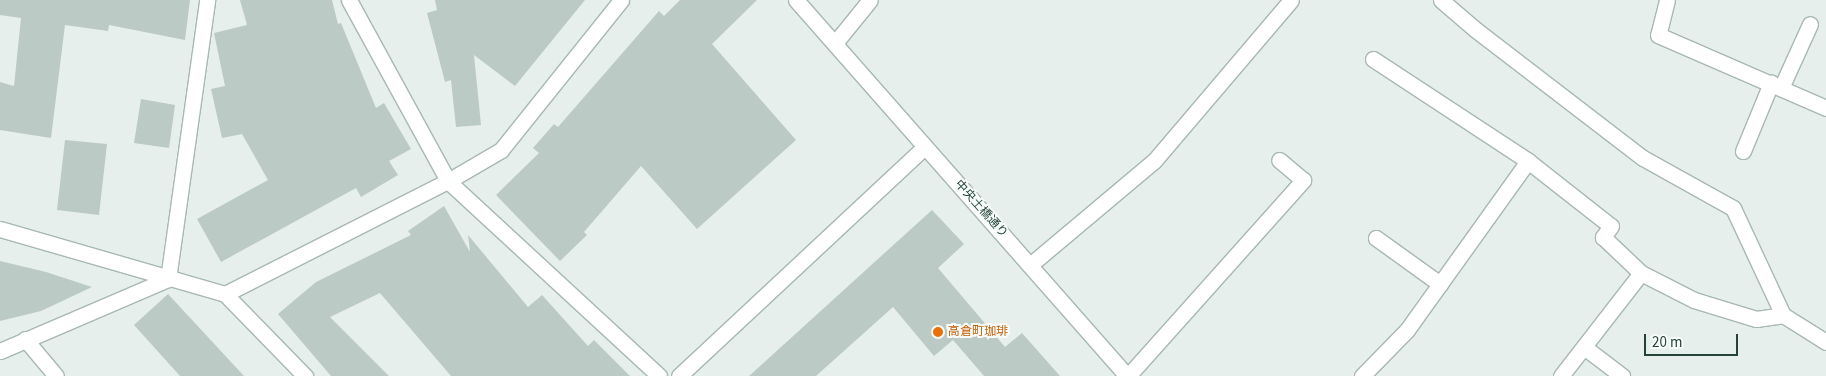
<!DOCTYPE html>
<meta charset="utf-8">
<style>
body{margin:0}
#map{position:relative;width:1826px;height:376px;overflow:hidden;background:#e6efeb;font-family:"Source Sans 3","Noto Sans JP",sans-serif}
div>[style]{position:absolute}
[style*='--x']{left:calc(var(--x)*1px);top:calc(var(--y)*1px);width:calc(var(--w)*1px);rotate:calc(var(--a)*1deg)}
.building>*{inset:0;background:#bbcac4}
.roads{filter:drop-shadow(1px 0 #a8b8b2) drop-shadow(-1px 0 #a8b8b2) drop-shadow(0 1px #a8b8b2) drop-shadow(0 -1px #a8b8b2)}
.minor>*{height:15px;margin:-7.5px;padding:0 7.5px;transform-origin:7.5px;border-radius:7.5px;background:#fff}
.dots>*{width:14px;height:14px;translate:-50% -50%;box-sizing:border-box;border:2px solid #f7fbf9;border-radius:50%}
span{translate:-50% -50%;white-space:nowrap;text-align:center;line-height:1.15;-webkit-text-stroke:4px #f7fbf9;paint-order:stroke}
.street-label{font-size:12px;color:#24423a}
.food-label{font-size:12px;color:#c56008}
.left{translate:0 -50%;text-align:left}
.scale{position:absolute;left:1644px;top:334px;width:94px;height:22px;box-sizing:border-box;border:2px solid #24423a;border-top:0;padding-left:6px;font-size:15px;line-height:18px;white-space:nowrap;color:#24423a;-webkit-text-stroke:4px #f7fbf9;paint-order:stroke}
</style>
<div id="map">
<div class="building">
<i style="clip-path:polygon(0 0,190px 0,185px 40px,109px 25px,108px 31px,65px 25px,51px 138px,0 130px,0 82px,14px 86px,21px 18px,0 15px)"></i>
<i style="clip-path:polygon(240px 0,332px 0,338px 24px,341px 23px,376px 108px,384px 103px,411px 149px,389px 161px,398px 175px,361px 197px,356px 188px,221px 262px,197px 219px,268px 180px,242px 134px,222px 138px,211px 89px,225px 86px,214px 33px,247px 25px)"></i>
<i style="clip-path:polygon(435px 0,585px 0,515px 86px,474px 55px,481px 125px,456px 127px,451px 80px,445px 82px,427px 13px,437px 10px)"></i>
<i style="clip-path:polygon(680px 0,757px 0,712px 44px,796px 140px,697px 229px,641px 166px,584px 232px,587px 235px,560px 261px,496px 195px,539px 153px,533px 148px,554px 124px,558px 127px,659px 11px,664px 16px)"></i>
<i style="clip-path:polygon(141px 99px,175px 105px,169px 148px,134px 143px)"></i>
<i style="clip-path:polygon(65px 140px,107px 144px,99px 215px,57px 210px)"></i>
<i style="clip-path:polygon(444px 206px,470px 252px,468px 235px,528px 307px,542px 295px,588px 346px,594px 340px,630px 376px,451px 376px,380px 293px,330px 317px,389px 376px,331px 376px,278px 314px,316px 282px,411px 235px,408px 231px)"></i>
<i style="clip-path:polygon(932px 210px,964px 244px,938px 268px,1005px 347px,1022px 333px,1060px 376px,984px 376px,953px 340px,934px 356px,893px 307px,816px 376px,749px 376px)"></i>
<i style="clip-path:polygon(0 261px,46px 272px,92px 287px,41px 311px,0 321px)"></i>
<i style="clip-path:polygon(168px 294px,244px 376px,180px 376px,134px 325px)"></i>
</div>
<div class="roads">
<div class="minor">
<i style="--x:349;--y:0;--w:206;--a:61.3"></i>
<i style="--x:448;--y:181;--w:287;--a:42.7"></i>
<i style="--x:796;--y:0;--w:501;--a:48.64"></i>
<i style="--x:1441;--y:0;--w:46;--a:40.6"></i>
<i style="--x:1476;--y:30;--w:210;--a:37.5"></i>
<i style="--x:1643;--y:158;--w:103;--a:29.1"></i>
<i style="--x:1733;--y:208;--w:118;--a:65"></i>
<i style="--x:1783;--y:315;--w:51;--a:32.1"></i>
<i style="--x:1667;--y:0;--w:36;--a:104"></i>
<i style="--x:1658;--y:35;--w:183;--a:23.5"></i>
<i style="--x:835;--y:43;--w:55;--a:-50.9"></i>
<i style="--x:1373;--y:59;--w:186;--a:33.3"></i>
<i style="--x:1528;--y:161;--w:105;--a:38.1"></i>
<i style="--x:1611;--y:226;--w:14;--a:126"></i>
<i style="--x:1603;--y:237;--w:52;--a:43.5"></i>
<i style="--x:1641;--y:273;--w:59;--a:27"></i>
<i style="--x:1694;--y:300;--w:65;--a:17"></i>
<i style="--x:1756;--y:319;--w:27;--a:-8"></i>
<i style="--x:1781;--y:88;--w:70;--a:-65.6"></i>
<i style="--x:1743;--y:151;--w:74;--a:-67.6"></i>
<i style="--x:0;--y:229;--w:234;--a:16.1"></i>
<i style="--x:225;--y:294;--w:250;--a:-26.9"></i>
<i style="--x:448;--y:181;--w:61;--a:-30.3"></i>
<i style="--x:501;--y:150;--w:192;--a:-51.3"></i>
<i style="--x:1376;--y:238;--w:79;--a:35.7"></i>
<i style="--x:1030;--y:265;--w:162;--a:-40"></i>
<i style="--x:1154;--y:161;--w:211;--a:-49.6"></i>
<i style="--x:225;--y:294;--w:115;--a:45.7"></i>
<i style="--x:25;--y:339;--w:48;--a:50"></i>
<i style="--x:1584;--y:347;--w:48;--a:37.3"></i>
<i style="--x:0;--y:351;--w:183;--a:-23.2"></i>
<i style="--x:168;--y:279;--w:282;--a:-82"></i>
<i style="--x:679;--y:376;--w:336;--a:-43"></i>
<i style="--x:1128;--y:376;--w:263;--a:-48.2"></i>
<i style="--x:1303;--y:180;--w:31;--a:-140"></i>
<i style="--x:1362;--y:376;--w:64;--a:-45.6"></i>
<i style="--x:1407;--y:330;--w:208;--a:-54.4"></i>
<i style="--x:1561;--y:376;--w:130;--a:-52.2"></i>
</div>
</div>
<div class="dots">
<i style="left:938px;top:332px;background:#e8710a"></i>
</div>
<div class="street-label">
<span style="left:981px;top:209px;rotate:48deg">中央土橋通り</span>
</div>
<div class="food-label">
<span class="left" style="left:948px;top:332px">高倉町珈琲</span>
</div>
<div class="scale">20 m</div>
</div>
